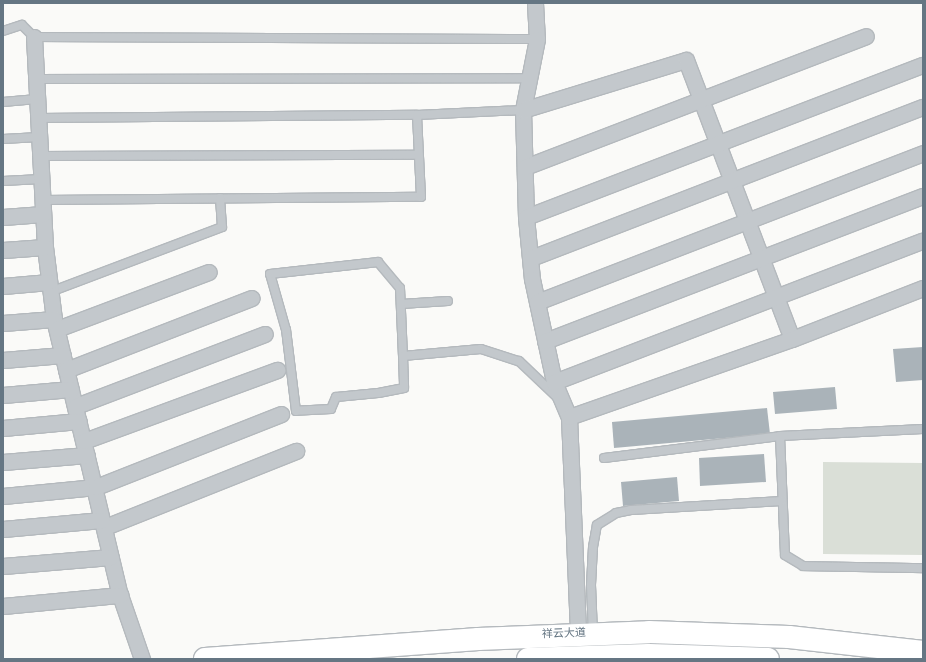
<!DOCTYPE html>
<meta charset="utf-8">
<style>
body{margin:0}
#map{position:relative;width:926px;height:662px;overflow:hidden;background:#fafaf8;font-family:"Varela Round","Noto Sans SC",sans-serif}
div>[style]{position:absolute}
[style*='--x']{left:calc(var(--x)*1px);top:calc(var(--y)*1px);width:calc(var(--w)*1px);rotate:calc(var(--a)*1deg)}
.green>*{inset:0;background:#dadfd7}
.building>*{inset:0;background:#aab3b9}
.roads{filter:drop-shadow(1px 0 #b4b9bd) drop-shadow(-1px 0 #b4b9bd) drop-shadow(0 1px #b4b9bd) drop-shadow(0 -1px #b4b9bd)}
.lane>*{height:8px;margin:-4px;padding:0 4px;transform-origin:4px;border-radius:4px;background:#c3c8cc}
.street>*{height:15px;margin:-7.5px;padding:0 7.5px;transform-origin:7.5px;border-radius:7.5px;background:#c3c8cc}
.highway>*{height:22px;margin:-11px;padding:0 11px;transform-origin:11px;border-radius:11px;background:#fff}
span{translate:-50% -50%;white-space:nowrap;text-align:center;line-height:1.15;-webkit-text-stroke:4px #fff;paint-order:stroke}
.street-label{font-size:11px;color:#657683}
.frame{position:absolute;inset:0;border:4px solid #657683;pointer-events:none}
</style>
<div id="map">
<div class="green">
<i style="clip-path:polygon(823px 462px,923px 463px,923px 555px,823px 554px)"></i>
</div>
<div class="building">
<i style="clip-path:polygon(923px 347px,923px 380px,896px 382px,893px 349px)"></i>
<i style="clip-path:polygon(835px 387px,837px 409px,775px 414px,773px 392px)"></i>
<i style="clip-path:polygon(767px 408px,770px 434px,614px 448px,612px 422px)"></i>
<i style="clip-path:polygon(764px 454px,766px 482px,700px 486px,699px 458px)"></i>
<i style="clip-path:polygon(677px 477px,679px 501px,623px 506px,621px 482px)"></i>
</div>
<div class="roads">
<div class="lane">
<i style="--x:3;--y:31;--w:20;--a:-18"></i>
<i style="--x:22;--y:25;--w:17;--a:45"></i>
<i style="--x:34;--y:37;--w:503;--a:0.23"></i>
<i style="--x:36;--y:79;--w:494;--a:-0.1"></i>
<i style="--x:3;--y:102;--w:34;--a:-5"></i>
<i style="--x:38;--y:118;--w:379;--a:-0.5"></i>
<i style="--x:417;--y:115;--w:106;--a:-2.7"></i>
<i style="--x:3;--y:139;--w:36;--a:-3"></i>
<i style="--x:40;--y:156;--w:378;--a:-0.2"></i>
<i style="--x:3;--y:181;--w:38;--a:-3"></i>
<i style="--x:42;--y:200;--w:379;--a:-0.5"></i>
<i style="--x:421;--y:197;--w:82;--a:-92.8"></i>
<i style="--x:50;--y:292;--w:184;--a:-20.7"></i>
<i style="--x:222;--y:227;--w:29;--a:-94"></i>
<i style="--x:401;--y:304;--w:47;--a:-3.7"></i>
<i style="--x:403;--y:356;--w:32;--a:88"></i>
<i style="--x:404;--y:388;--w:26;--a:169"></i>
<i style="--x:378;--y:393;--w:42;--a:174.6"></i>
<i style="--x:336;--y:397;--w:13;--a:113"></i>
<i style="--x:331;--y:409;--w:35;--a:177"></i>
<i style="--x:296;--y:411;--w:82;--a:-97"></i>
<i style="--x:286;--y:330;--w:58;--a:-105.9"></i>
<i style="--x:270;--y:274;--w:109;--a:-6.3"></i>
<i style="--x:378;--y:262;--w:34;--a:50"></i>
<i style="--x:400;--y:288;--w:68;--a:87.5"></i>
<i style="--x:403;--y:356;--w:78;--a:-5.1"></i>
<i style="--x:481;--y:349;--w:40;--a:18"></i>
<i style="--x:519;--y:361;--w:52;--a:43.5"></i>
<i style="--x:780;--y:436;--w:119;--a:87.6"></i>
<i style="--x:785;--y:555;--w:21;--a:31"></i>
<i style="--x:803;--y:566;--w:120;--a:1"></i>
<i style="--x:604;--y:458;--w:177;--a:-7.1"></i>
<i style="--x:780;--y:436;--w:143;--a:-2.8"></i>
<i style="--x:593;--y:633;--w:48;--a:-92.4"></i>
<i style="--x:591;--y:585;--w:38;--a:-87"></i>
<i style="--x:593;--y:547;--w:22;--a:-80"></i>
<i style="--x:597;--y:525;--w:22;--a:-32"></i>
<i style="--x:616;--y:513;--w:15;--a:-11"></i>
<i style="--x:631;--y:510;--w:151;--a:-3.4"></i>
</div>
<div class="street">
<i style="--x:535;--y:3;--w:36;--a:87"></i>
<i style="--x:537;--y:39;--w:72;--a:101.2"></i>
<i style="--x:523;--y:110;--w:107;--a:88.4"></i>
<i style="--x:526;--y:217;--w:62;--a:84.5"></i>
<i style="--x:532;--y:279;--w:105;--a:77.9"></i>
<i style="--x:554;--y:382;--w:38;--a:67"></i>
<i style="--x:569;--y:417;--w:217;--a:87.6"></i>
<i style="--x:34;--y:37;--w:210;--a:87"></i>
<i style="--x:45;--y:247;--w:73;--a:82.9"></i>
<i style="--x:54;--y:319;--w:284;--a:76.6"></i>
<i style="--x:120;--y:595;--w:68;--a:71"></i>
<i style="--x:523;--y:110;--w:170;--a:-17.1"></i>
<i style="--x:686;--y:60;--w:298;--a:69.2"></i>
<i style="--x:525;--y:167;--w:365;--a:-21"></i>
<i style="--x:3;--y:217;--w:40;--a:-4.3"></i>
<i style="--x:526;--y:217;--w:425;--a:-21"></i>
<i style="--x:3;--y:250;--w:42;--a:-4.1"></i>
<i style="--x:531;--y:258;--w:420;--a:-21.1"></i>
<i style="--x:3;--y:286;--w:46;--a:-5"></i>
<i style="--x:537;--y:302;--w:414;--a:-21.1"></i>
<i style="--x:3;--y:323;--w:51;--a:-4.5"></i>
<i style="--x:57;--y:329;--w:162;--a:-20.6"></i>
<i style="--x:545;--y:341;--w:405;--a:-21"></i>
<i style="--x:3;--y:360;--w:60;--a:-4.8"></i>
<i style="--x:66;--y:370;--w:199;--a:-21.2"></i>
<i style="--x:554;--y:382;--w:395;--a:-21"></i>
<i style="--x:3;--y:395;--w:68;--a:-5"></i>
<i style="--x:76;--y:406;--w:202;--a:-20.9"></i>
<i style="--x:569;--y:417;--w:236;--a:-19.3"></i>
<i style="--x:792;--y:339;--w:141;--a:-21.3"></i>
<i style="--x:3;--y:428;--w:76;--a:-5.3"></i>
<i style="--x:84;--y:441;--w:206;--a:-20.2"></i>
<i style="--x:3;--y:462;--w:84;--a:-4.8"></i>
<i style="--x:3;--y:496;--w:93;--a:-5.5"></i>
<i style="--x:96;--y:487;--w:199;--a:-21.5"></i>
<i style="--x:105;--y:527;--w:206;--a:-21.7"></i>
<i style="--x:3;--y:529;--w:99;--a:-5.2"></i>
<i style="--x:3;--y:566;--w:108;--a:-4.8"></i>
<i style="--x:3;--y:606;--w:118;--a:-5.4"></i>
</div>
<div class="highway">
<i style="--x:205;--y:659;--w:274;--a:-4.2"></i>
<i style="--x:478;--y:639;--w:171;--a:-2.3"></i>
<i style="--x:649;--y:632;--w:140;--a:2"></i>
<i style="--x:789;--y:637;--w:135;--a:6.4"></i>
<i style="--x:528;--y:659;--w:121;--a:-1.9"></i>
<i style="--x:649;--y:655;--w:119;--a:1.9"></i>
</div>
</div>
<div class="street-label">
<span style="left:564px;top:634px;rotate:-2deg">祥云大道</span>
</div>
<div class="frame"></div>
</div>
